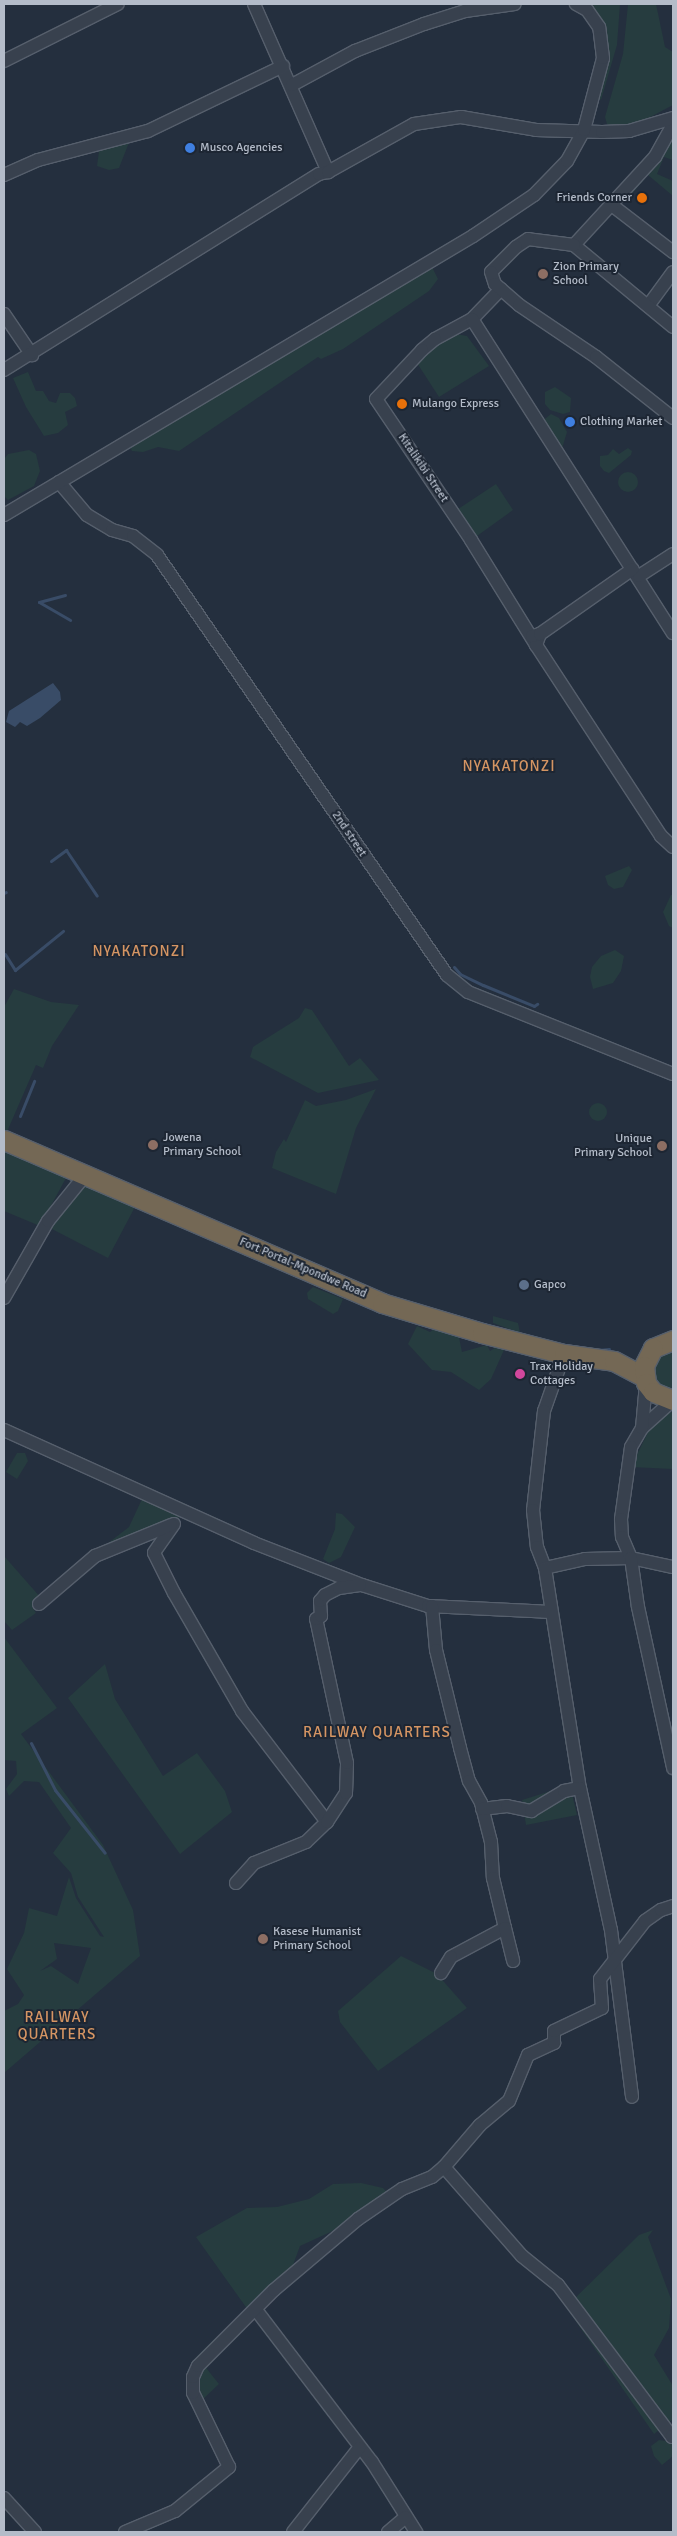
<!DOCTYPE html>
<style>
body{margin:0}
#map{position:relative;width:677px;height:2536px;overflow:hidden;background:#242f3e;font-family:Signika,sans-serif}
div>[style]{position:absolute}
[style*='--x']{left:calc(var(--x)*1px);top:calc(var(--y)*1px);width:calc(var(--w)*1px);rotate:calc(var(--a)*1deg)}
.green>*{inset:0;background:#263c3f}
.round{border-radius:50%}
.water>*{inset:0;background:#394c67}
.stream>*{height:3px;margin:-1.5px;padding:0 1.5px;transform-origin:1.5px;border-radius:1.5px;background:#394c67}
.roads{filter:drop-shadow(1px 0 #565f6c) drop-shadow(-1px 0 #565f6c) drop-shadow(0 1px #565f6c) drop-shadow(0 -1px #565f6c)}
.minor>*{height:12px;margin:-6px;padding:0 6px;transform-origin:6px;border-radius:6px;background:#38414e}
.highway>*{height:19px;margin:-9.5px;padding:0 9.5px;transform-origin:9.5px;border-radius:9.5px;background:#746855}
.dots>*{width:14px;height:14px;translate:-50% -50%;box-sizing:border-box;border:2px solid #1d2633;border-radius:50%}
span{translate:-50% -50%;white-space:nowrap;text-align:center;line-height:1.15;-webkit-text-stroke:4px #1d2633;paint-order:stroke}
.poi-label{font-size:12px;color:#b4bcc9}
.left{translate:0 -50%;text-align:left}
.right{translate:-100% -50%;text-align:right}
.street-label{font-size:12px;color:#b4bcc9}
.quarter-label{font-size:15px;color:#d59563;letter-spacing:1px}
.frame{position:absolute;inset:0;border:5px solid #b4bcc9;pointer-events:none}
</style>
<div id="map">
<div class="green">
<i style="clip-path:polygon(587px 4px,620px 4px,617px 45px,601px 100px,595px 90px,603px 30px)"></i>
<i style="clip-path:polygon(628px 4px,656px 4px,665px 47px,673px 52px,673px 105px,639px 123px,617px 130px,607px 124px,605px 117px,623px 54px)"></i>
<i style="clip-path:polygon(673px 124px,673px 160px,664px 157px,657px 174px,673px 181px,673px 196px,648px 175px,624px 203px,625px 195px)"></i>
<i style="clip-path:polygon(130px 140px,119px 168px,109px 170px,97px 166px,100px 144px)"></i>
<i style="clip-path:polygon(432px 267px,438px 279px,429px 291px,343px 349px,321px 359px,318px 357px,179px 451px,158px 447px,143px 452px,132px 451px,130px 447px)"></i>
<i style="clip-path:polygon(450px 333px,467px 336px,489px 366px,439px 397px,417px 363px)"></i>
<i style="clip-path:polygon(28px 372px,36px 391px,43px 391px,49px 401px,56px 403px,60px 393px,70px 393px,75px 398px,77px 406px,65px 412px,68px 425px,58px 433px,44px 436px,26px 407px,13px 378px)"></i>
<i style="clip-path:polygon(555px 387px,571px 398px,570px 412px,563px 414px,550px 410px,545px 404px,545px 392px)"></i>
<i style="clip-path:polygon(551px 414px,559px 418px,567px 432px,561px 452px,541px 422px)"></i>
<i style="clip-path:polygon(628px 448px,632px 451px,631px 455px,609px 473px,604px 471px,600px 466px,600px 456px,608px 455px,613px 449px,619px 454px)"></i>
<i style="clip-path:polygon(29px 450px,36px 454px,40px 471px,34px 486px,8px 500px,4px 496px,4px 459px,8px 454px)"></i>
<i class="round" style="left:618px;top:472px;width:20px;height:20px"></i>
<i style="clip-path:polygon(496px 484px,513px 510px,470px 541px,449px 515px)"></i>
<i style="clip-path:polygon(629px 866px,632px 870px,623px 887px,614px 889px,608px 885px,605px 876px)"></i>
<i style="clip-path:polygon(671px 895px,673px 895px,673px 928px,669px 926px,663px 912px)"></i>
<i style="clip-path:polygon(615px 950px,624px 956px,621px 971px,613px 983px,593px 989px,590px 977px,592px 967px,601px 956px)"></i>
<i style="clip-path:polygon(14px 989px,51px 1002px,79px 1005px,52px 1046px,43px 1068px,36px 1065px,6px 1134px,4px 1133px,4px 1007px)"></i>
<i style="clip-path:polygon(305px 1008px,312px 1010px,349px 1066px,360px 1058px,379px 1080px,318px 1093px,250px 1057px,253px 1047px,299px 1018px)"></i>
<i style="clip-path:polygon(376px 1089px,356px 1128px,336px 1194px,272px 1168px,276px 1152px,284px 1139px,286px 1142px,305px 1100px,316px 1106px,346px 1100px)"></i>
<i class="round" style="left:589px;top:1103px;width:18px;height:18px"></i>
<i style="clip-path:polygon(4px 1147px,66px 1178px,40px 1226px,4px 1211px)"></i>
<i style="clip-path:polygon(86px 1183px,136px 1205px,108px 1258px,50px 1228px)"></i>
<i style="clip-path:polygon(313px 1287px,343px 1299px,338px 1311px,333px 1314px,308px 1299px,307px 1293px)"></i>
<i style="clip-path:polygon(493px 1316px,518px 1323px,520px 1333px,493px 1323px)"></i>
<i style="clip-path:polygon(417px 1326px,430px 1332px,437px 1327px,458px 1332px,462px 1352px,487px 1345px,490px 1351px,500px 1345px,504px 1350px,491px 1379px,479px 1390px,451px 1372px,432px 1370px,408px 1344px)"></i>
<i style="clip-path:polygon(673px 1350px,673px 1391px,662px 1389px,653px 1379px,652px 1365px,660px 1354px)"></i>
<i style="clip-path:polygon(673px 1411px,673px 1469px,631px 1467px,653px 1422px)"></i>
<i style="clip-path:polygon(17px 1453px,25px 1453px,28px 1461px,17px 1479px,6px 1472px)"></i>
<i style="clip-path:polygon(142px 1499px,182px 1516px,138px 1538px,99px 1550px,129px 1527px)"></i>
<i style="clip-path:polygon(336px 1513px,342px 1514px,355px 1527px,341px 1557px,329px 1563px,323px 1559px,335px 1529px)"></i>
<i style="clip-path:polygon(4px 1556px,41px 1598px,32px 1607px,36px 1613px,12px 1630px,4px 1621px)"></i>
<i style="clip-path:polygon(evenodd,4px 1637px,57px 1708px,21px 1734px,103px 1845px,133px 1910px,140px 1956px,4px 2073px,4px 2011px,18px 2004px,24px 1995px,7px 1969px,24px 1933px,29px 1908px,57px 1916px,69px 1877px,76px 1898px,100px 1936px,104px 1937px,78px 1897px,71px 1873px,53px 1853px,71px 1828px,39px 1782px,24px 1781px,9px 1796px,6px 1789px,17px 1774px,16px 1761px,4px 1760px,4px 1637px,54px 1943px,91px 1948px,78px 1984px,51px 1966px,40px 1971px,57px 1959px,54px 1943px)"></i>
<i style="clip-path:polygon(105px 1664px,115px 1699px,163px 1776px,197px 1753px,225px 1791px,232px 1812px,180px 1854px,68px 1698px)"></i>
<i style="clip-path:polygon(570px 1785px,577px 1815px,526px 1825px,522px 1800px)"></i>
<i style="clip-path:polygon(401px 1956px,437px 1974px,467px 2008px,378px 2071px,340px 2022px,338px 2011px)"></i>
<i style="clip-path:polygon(361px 2183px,383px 2188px,390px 2195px,350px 2223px,300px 2246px,293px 2265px,248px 2310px,196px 2237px,247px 2208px,277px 2207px,309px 2199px,333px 2184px)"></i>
<i style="clip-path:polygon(653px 2230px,648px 2237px,671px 2299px,669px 2328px,654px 2355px,673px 2386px,673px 2419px,654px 2434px,566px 2307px,639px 2235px)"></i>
<i style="clip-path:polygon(203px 2364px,219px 2384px,199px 2403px,195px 2377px)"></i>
<i style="clip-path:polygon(659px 2440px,673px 2442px,673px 2456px,662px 2465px,654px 2456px,651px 2446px)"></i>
</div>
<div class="water">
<i style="clip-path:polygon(53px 683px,60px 692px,61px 700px,40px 718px,27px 726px,20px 722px,15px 727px,6px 722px,9px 711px)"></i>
</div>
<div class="stream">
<i style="--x:65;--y:595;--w:27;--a:165"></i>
<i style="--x:39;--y:602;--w:36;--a:30"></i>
<i style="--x:51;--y:861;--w:19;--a:-36"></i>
<i style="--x:66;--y:850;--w:55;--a:56"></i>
<i style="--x:4;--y:893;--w:2;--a:-27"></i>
<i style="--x:5;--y:954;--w:19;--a:58"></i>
<i style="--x:15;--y:970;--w:62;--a:-39.1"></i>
<i style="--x:454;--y:967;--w:9;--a:49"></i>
<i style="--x:460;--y:974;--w:25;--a:26"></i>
<i style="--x:483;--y:985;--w:55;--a:22.4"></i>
<i style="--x:534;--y:1006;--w:4;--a:-34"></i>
<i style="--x:20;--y:1116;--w:38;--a:-68"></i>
<i style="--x:598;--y:1350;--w:11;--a:-5"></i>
<i style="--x:31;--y:1743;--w:53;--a:62.9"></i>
<i style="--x:55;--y:1790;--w:80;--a:51.6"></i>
</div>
<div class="roads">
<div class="minor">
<i style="--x:254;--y:4;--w:184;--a:66.2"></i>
<i style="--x:4;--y:61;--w:127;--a:-26.6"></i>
<i style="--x:292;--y:85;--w:72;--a:-28.4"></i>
<i style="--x:355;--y:51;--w:74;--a:-21.4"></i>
<i style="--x:424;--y:24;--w:43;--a:-17.6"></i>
<i style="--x:465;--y:11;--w:50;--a:-8"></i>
<i style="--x:4;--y:175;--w:37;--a:-24"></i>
<i style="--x:38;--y:160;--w:114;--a:-14.8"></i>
<i style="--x:148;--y:131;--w:150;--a:-25.7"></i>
<i style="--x:613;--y:206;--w:76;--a:37.5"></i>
<i style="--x:574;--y:245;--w:120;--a:-47.4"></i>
<i style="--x:655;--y:157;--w:38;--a:-61"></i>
<i style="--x:501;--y:289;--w:42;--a:134"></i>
<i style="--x:472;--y:319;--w:42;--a:151.6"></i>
<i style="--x:435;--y:339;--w:17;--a:140"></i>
<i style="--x:422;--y:350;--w:67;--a:133.2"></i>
<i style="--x:376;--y:399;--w:170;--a:56"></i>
<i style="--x:471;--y:540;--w:123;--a:58.2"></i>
<i style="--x:648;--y:306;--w:42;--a:-53.7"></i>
<i style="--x:4;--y:314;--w:50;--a:55.7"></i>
<i style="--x:472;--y:319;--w:373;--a:57.4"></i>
<i style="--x:673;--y:327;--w:129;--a:-140.4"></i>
<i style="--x:574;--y:245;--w:46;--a:-172.6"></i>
<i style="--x:528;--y:239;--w:14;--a:146"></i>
<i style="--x:516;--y:247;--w:35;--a:135"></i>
<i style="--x:491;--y:272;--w:13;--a:72"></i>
<i style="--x:495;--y:284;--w:32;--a:41"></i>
<i style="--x:519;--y:305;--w:93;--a:34"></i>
<i style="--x:596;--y:357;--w:98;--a:38.4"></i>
<i style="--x:4;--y:370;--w:371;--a:-31.9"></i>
<i style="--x:319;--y:174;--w:9;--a:-13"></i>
<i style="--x:328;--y:172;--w:98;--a:-29.2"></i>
<i style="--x:414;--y:124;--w:48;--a:-8.5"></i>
<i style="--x:461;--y:117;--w:76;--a:9.8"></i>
<i style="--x:536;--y:130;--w:66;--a:1.7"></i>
<i style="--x:602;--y:132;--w:27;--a:-2"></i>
<i style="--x:629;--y:131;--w:46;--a:-16.5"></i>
<i style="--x:59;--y:482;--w:43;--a:49.7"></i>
<i style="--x:87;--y:515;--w:29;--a:31"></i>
<i style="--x:112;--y:530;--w:22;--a:16"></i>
<i style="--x:133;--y:536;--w:31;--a:38"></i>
<i style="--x:157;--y:555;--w:510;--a:55.38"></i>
<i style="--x:447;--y:975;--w:27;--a:39"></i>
<i style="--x:468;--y:992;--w:221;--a:21.8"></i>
<i style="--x:4;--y:515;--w:546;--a:-30.75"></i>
<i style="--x:473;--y:236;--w:73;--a:-33.9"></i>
<i style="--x:534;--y:195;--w:47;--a:-45.9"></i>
<i style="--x:567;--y:161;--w:35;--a:-61"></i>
<i style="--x:584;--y:130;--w:74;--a:-75.2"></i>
<i style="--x:603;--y:58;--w:31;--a:-97"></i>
<i style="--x:599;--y:27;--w:21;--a:-125"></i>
<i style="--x:587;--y:10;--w:13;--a:-151"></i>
<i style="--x:639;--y:576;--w:40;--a:-32.9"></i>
<i style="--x:540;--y:634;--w:12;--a:110"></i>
<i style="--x:536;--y:645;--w:228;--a:56.8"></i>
<i style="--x:661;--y:836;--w:16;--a:43"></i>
<i style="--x:532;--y:636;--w:8;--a:-14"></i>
<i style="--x:540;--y:634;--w:113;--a:-35"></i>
<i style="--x:4;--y:1298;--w:89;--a:-60.3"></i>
<i style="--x:48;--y:1221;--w:60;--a:-51"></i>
<i style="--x:564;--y:1354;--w:60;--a:109.3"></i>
<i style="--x:544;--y:1411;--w:100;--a:96.3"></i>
<i style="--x:533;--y:1510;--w:37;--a:84"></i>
<i style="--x:537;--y:1547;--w:22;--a:69"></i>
<i style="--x:545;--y:1568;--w:41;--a:-12.7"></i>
<i style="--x:585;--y:1559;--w:46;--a:-1.2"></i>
<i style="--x:631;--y:1558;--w:43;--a:12.1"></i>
<i style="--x:672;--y:1401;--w:40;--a:138"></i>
<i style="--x:642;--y:1428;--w:22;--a:120"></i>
<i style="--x:631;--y:1447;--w:73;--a:97.9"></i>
<i style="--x:621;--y:1519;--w:18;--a:87"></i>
<i style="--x:622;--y:1537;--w:23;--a:67"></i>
<i style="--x:631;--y:1558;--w:49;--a:81.9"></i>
<i style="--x:638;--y:1607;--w:165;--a:77.7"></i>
<i style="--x:642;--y:1428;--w:45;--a:-84.9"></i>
<i style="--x:4;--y:1430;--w:274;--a:24.3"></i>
<i style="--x:254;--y:1543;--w:116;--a:21.3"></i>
<i style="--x:362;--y:1585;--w:69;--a:17.7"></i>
<i style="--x:428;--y:1606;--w:122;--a:2.8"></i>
<i style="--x:174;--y:1524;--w:35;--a:125"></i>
<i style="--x:154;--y:1553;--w:45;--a:63.4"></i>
<i style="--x:174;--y:1593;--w:136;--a:60"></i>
<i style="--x:242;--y:1711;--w:140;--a:52.6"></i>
<i style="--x:545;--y:1568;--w:223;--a:81"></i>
<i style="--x:580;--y:1788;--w:145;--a:77.7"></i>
<i style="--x:611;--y:1930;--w:168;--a:82.8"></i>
<i style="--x:39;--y:1604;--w:74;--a:-40.6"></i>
<i style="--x:95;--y:1556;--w:82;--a:-22.2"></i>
<i style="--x:432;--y:1606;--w:44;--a:84.8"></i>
<i style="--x:436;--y:1650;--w:101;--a:76.2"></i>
<i style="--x:460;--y:1748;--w:34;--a:75"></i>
<i style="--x:469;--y:1781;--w:25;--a:61"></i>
<i style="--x:481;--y:1803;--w:40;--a:75.6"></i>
<i style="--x:491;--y:1842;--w:36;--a:87"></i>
<i style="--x:493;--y:1878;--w:51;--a:76.5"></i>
<i style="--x:505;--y:1928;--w:61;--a:151.8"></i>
<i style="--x:451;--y:1957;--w:19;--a:122"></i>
<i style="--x:482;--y:1809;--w:25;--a:-7"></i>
<i style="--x:507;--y:1806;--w:25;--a:12"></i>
<i style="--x:531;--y:1811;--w:39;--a:-31"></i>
<i style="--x:564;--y:1791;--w:16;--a:-11"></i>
<i style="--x:236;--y:1883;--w:27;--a:-48"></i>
<i style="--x:254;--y:1863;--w:56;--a:-22"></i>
<i style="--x:306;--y:1842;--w:29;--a:-44"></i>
<i style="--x:327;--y:1822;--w:35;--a:-57"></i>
<i style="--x:346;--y:1793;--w:30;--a:-88"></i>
<i style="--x:347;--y:1763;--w:147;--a:-102.1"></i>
<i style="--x:316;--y:1619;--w:6;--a:-31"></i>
<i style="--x:321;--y:1616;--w:15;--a:-94"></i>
<i style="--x:320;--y:1601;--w:8;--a:-50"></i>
<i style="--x:325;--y:1595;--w:16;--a:-27"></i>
<i style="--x:339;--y:1588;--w:21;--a:-8"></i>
<i style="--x:505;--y:1928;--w:34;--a:76"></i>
<i style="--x:444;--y:2167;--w:118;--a:48.8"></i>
<i style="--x:522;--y:2256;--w:46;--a:38.9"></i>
<i style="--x:558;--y:2285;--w:190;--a:53.1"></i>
<i style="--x:672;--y:2437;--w:2;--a:-63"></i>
<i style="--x:256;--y:2310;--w:191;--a:52.7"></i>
<i style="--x:372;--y:2462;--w:83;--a:57.8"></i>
<i style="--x:4;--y:2498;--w:46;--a:47.6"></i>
<i style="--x:125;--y:2532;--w:54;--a:-22.8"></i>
<i style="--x:175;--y:2511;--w:70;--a:-39.2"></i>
<i style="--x:229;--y:2467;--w:82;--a:-115.9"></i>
<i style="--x:193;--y:2393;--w:16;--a:-90"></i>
<i style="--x:193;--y:2377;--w:12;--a:-66"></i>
<i style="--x:198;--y:2366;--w:107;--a:-45"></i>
<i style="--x:274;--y:2290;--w:110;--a:-40.2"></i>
<i style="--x:358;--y:2219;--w:53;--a:-34.3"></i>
<i style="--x:402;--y:2189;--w:32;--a:-22"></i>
<i style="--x:432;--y:2177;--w:16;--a:-40"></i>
<i style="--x:444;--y:2167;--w:55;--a:-49.4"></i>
<i style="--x:480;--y:2125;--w:38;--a:-40"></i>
<i style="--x:509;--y:2101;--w:50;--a:-67.6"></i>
<i style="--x:528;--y:2055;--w:29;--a:-25"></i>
<i style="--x:554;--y:2043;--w:12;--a:-90"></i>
<i style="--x:554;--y:2031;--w:53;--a:-25.6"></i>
<i style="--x:602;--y:2008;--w:29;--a:-94"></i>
<i style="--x:600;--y:1979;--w:73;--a:-52.2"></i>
<i style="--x:645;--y:1921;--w:19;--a:-35"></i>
<i style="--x:661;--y:1910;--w:13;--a:-18"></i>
<i style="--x:293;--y:2532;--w:107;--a:-51.8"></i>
<i style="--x:388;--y:2532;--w:23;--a:-40"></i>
</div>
<div class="highway">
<i style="--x:4;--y:1140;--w:412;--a:23.3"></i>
<i style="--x:382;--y:1303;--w:104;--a:16.7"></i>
<i style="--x:482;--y:1333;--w:85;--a:14.4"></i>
<i style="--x:564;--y:1354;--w:50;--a:8"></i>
<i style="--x:614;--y:1361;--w:34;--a:28"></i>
<i style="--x:673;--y:1340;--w:22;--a:158"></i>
<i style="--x:653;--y:1348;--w:20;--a:117"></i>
<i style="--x:644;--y:1366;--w:17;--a:83"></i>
<i style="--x:646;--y:1383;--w:11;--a:52"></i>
<i style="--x:653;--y:1392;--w:22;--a:22"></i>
</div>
</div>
<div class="dots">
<i style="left:190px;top:148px;background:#3f7fe0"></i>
<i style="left:642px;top:198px;background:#e8710a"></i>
<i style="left:543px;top:274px;background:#8d6e63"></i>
<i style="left:402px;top:404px;background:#e8710a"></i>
<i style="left:570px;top:422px;background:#3f7fe0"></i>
<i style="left:153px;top:1145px;background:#8d6e63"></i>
<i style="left:662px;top:1146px;background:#8d6e63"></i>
<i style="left:524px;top:1285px;background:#5c6f8a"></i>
<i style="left:520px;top:1374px;background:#d1479c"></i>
<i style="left:263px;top:1939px;background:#8d6e63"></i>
</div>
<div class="poi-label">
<span class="left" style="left:200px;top:148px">Musco Agencies</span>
<span class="right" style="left:632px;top:198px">Friends Corner</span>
<span class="left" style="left:553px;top:274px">Zion Primary<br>School</span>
<span class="left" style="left:412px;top:404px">Mulango Express</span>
<span class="left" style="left:580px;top:422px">Clothing Market</span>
<span class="left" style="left:163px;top:1145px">Jowena<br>Primary School</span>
<span class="right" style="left:652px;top:1146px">Unique<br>Primary School</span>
<span class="left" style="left:534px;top:1285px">Gapco</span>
<span class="left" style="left:530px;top:1374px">Trax Holiday<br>Cottages</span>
<span class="left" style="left:273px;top:1939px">Kasese Humanist<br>Primary School</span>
</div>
<div class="street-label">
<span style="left:423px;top:468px;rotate:56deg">Kitalikibi Street</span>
<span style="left:349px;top:834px;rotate:56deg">2nd street</span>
<span style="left:303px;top:1268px;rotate:23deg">Fort Portal-Mpondwe Road</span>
</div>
<div class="quarter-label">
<span style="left:509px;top:767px">NYAKATONZI</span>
<span style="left:139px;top:952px">NYAKATONZI</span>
<span style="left:377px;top:1733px">RAILWAY QUARTERS</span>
<span style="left:57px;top:2026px">RAILWAY<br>QUARTERS</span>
</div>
<div class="frame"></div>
</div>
